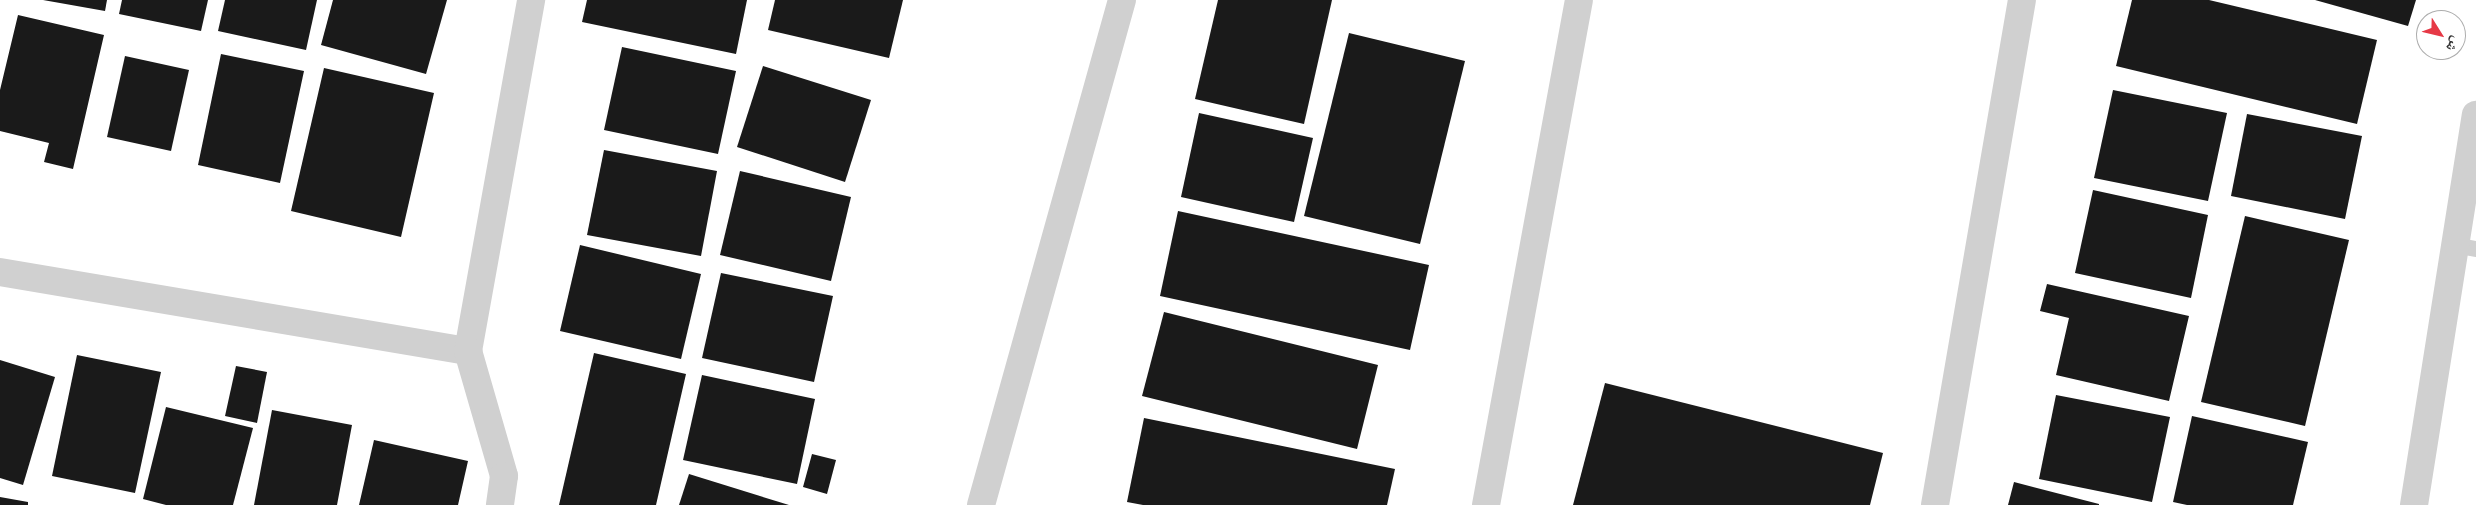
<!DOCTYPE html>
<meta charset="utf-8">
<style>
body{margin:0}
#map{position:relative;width:2476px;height:505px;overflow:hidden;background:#fff;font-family:Overpass,"Noto Naskh Arabic",sans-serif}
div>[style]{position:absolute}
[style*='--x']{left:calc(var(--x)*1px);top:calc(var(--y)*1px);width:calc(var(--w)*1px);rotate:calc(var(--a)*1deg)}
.building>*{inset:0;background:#1a1a1a}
.service>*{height:16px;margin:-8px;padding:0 8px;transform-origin:8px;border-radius:8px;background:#d0d0d0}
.minor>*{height:28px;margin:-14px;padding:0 14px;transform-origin:14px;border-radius:14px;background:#d0d0d0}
span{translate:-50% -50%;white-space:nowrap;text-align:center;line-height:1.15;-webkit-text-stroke:5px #fff;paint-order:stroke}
.north{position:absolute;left:2416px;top:10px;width:50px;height:50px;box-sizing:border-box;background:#fff;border:1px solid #adadad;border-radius:50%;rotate:126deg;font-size:14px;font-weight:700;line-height:20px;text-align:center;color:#333}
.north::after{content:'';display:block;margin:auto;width:18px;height:22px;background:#e63946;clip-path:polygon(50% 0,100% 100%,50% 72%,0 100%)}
</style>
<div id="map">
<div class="building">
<i style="clip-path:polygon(43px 0,107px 0,105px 11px)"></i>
<i style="clip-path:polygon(122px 0,208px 0,201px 31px,119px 14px)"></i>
<i style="clip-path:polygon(225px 0,317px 0,306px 50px,218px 31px)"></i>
<i style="clip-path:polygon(333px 0,447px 0,426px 74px,321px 45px)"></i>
<i style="clip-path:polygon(587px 0,747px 0,736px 54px,582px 22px)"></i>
<i style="clip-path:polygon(775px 0,903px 0,889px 58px,768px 30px)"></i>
<i style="clip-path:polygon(1218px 0,1332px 0,1304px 124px,1195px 99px)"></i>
<i style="clip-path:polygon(2132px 0,2209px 0,2377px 40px,2357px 124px,2116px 66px)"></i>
<i style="clip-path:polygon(2315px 0,2416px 0,2408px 26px)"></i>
<i style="clip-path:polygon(18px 15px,104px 35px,73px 169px,44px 162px,49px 143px,0 131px,0 90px)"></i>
<i style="clip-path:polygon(1349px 33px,1465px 61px,1420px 244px,1304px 216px)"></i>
<i style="clip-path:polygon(622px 47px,736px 71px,718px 154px,604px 130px)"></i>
<i style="clip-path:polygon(221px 54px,304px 71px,280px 183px,198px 165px)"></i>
<i style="clip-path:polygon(125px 56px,189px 70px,171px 151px,107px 137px)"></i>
<i style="clip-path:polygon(763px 66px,871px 100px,845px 182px,737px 147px)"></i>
<i style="clip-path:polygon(324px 68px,434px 93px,401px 237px,291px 211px)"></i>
<i style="clip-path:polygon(2113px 90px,2227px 113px,2208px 201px,2094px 178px)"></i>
<i style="clip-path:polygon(1199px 113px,1313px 138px,1294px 222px,1181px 197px)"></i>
<i style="clip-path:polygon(2247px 114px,2362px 136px,2345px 219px,2231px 196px)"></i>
<i style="clip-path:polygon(604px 150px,717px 171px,701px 256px,587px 235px)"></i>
<i style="clip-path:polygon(740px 171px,851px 197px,831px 281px,720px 255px)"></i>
<i style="clip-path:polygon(2093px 190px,2208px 215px,2191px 298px,2075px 273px)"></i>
<i style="clip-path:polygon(1178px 211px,1429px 265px,1410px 350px,1160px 296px)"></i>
<i style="clip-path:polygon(2245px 216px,2349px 240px,2305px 426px,2201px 402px)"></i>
<i style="clip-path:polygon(580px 245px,701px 274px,681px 359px,560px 331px)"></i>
<i style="clip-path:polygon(721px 273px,833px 296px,814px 382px,702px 358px)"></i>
<i style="clip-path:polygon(2047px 284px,2189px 316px,2169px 401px,2056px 375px,2069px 318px,2040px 311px)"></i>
<i style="clip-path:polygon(1164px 312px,1378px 365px,1357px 449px,1142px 396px)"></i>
<i style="clip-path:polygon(594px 353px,686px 374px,656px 505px,559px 505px)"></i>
<i style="clip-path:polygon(77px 355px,161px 372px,135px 493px,52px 476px)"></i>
<i style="clip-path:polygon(0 360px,55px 377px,23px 485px,0 478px)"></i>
<i style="clip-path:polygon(236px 366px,267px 372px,257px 423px,225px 416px)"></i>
<i style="clip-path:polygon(702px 375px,815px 399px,797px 484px,683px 460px)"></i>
<i style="clip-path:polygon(1605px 383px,1883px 453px,1870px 505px,1573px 505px)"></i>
<i style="clip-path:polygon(2056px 395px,2170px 417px,2152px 502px,2039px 479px)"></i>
<i style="clip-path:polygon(166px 407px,253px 428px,233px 505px,166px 505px,143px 499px)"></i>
<i style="clip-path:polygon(272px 410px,352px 425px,337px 505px,254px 505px)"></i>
<i style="clip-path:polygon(2192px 416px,2308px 442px,2293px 505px,2187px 505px,2173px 502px)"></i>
<i style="clip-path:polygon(1144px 418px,1395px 469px,1387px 505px,1143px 505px,1127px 502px)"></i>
<i style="clip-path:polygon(374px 440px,468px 461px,458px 505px,359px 505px)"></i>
<i style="clip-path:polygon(812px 454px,836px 460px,827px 494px,803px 487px)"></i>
<i style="clip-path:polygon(689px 474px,789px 505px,679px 505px)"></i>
<i style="clip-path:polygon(2014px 482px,2099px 504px,2099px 505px,2008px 505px)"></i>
<i style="clip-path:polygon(0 497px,28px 502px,28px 505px,0 505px)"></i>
</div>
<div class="service">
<i style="--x:2455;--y:245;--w:21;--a:11"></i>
</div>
<div class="minor">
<i style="--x:0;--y:272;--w:475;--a:9.6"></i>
<i style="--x:468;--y:351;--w:357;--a:-79.8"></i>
<i style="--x:468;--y:351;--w:130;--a:73.9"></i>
<i style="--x:504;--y:476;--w:29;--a:98"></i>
<i style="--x:981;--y:505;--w:524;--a:-74.4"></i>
<i style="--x:1486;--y:505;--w:513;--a:-79.57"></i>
<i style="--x:1935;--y:505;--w:512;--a:-80.23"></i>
<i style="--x:2414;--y:505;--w:395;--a:-81"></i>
</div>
<div class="north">ش</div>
</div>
